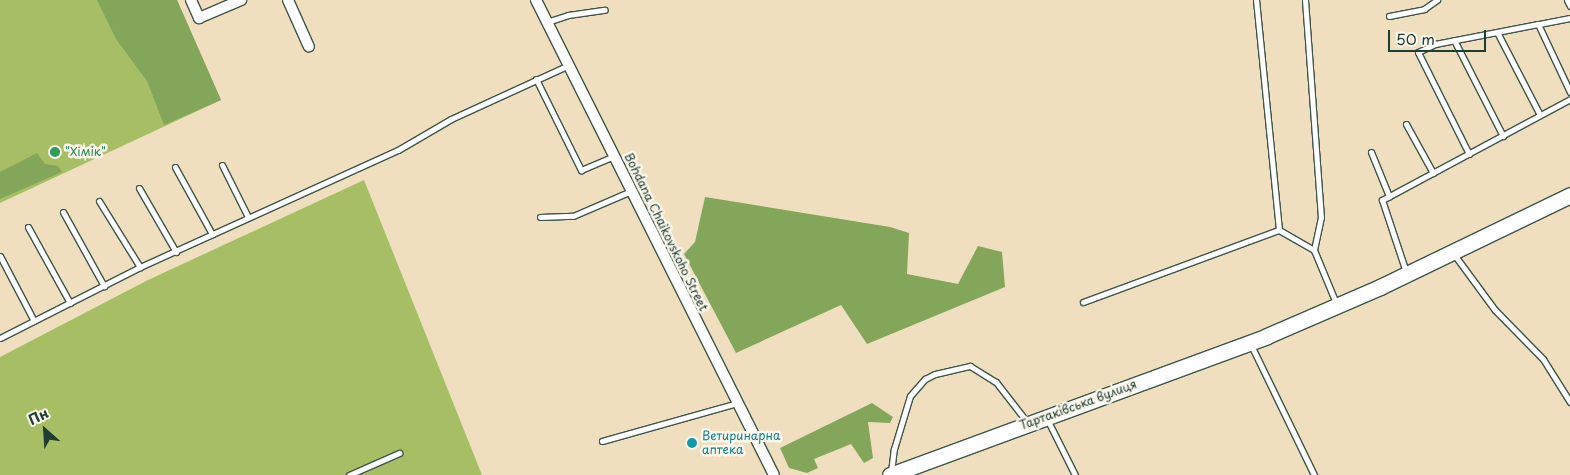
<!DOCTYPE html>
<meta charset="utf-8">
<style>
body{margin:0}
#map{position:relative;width:1570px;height:475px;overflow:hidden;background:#efdfbf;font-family:"Playpen Sans",sans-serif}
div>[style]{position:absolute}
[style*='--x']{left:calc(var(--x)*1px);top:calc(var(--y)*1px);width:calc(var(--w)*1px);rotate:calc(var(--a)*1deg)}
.green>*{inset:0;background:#a6bf65}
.forest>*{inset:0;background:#84a65a}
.roads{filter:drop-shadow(1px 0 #3e5549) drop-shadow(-1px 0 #3e5549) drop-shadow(0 1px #3e5549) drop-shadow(0 -1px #3e5549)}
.lane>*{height:5px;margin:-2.5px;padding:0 2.5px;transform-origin:2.5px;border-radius:2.5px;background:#fff}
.street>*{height:10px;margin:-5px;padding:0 5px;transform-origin:5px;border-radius:5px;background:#fff}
.secondary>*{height:15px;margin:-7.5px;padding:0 7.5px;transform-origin:7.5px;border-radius:7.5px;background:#fff}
.dots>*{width:14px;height:14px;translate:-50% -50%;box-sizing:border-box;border:2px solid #fbf7ec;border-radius:50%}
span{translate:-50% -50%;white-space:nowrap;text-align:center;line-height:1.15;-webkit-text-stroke:5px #fbf7ec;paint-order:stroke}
.leisure-label{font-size:12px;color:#27864d}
.left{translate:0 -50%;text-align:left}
.street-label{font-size:12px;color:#1f3d34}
.culture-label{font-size:12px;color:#0d838f}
.north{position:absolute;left:20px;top:405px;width:50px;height:50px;-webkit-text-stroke:4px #fbf7ec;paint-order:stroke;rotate:334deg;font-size:14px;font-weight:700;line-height:20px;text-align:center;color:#1f3d34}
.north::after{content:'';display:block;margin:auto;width:18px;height:22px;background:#1f3d34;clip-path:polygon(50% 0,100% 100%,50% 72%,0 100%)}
.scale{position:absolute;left:1388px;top:30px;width:98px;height:22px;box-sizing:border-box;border:2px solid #1f3d34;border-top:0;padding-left:6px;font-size:15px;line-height:18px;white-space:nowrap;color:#1f3d34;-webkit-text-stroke:4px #fbf7ec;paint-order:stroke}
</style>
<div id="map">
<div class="green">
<i style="clip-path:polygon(0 0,177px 0,221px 100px,0 203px)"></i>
<i style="clip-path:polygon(364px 180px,482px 475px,0 475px,0 357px,148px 280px)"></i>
</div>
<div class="forest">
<i style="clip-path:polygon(97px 0,177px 0,221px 100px,164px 125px,147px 81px,116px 39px)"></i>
<i style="clip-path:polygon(37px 153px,45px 164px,58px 166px,62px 172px,0 199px,0 172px)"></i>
<i style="clip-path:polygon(705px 197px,890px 227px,909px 233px,907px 274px,958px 284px,978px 246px,1002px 252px,1005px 287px,867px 344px,841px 305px,736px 353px,684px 254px,695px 242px)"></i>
<i style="clip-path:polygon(872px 403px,893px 417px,890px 423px,868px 422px,873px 458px,864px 463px,851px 444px,814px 459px,818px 468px,807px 473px,789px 468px,780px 448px)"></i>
</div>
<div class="roads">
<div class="lane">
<i style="--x:1305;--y:0;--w:218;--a:85.8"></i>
<i style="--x:1321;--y:217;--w:34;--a:102"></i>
<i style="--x:1314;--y:250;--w:57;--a:67.5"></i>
<i style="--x:1567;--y:0;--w:7;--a:63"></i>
<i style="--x:1389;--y:16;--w:36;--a:-11"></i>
<i style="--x:1424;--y:9;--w:16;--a:-35"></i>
<i style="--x:1570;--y:18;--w:33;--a:169"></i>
<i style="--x:1538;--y:24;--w:75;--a:64.8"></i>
<i style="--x:547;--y:22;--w:22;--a:-18"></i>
<i style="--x:568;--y:15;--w:37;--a:-8"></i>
<i style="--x:1497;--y:32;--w:93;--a:62.6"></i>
<i style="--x:1454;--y:40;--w:108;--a:63"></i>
<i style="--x:536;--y:79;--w:102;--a:63.7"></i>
<i style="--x:581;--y:170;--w:36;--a:-23"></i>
<i style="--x:1406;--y:124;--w:56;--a:61.1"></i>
<i style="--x:1371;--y:152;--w:48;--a:67.8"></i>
<i style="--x:1469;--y:154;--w:114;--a:-116.6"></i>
<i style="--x:1418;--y:52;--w:19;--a:-25"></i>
<i style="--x:1435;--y:44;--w:105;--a:-11"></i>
<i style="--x:222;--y:165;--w:58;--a:63.4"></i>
<i style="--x:175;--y:167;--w:77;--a:61.1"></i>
<i style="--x:139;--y:188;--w:74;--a:60"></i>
<i style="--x:99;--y:201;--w:78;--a:58.2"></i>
<i style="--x:63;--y:212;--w:85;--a:61"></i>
<i style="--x:540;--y:217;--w:33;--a:-2"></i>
<i style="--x:573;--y:216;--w:63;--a:-23.3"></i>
<i style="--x:28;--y:227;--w:87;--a:61.1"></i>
<i style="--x:1279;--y:230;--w:40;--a:29.7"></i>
<i style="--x:1453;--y:253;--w:71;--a:53.6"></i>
<i style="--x:1495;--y:310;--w:69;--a:45.6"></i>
<i style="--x:1543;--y:359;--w:51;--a:57.9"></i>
<i style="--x:0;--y:256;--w:73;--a:62.4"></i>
<i style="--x:1406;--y:272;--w:76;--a:-108.4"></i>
<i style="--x:1382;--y:200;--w:213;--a:-28.2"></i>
<i style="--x:1083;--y:302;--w:209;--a:-20.2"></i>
<i style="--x:1279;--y:230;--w:231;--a:-95.7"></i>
<i style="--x:0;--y:338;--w:157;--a:-26.9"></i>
<i style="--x:140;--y:267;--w:283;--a:-24.4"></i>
<i style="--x:398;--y:150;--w:61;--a:-30.3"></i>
<i style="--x:451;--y:119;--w:130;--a:-24.6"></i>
<i style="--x:1251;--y:345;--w:144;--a:64.1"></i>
<i style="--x:1047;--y:419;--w:63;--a:63.4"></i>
<i style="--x:602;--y:441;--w:140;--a:-15.7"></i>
<i style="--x:891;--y:472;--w:23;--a:-83"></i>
<i style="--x:894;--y:449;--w:55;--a:-73.2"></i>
<i style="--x:910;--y:396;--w:23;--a:-49"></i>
<i style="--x:925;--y:379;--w:11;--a:-27"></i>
<i style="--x:935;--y:374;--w:36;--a:-13"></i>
<i style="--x:970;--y:366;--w:31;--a:32"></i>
<i style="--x:996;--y:382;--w:51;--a:52.2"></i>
<i style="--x:349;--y:475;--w:55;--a:-23.7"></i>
</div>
<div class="street">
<i style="--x:191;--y:0;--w:20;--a:66"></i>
<i style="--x:199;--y:18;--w:46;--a:-23.2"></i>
<i style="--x:288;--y:0;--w:51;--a:65.9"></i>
<i style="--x:536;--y:0;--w:531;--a:63.39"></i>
</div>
<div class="secondary">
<i style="--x:890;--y:475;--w:402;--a:-20.2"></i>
<i style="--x:1267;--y:336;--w:123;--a:-23.4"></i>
<i style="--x:1380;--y:287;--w:211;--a:-25.8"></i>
</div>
</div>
<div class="dots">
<i style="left:55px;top:152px;background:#2e9e5b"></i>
<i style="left:692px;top:443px;background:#0f9aa8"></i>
</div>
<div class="leisure-label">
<span class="left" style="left:65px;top:152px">"Хімік"</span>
</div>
<div class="street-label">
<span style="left:666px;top:232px;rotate:64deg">Bohdana Chaikovskoho Street</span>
<span style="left:1078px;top:405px;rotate:-20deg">Тартаківська вулиця</span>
</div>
<div class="culture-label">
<span class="left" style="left:702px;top:443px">Ветиринарна<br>аптека</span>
</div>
<div class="north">Пн</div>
<div class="scale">50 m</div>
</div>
